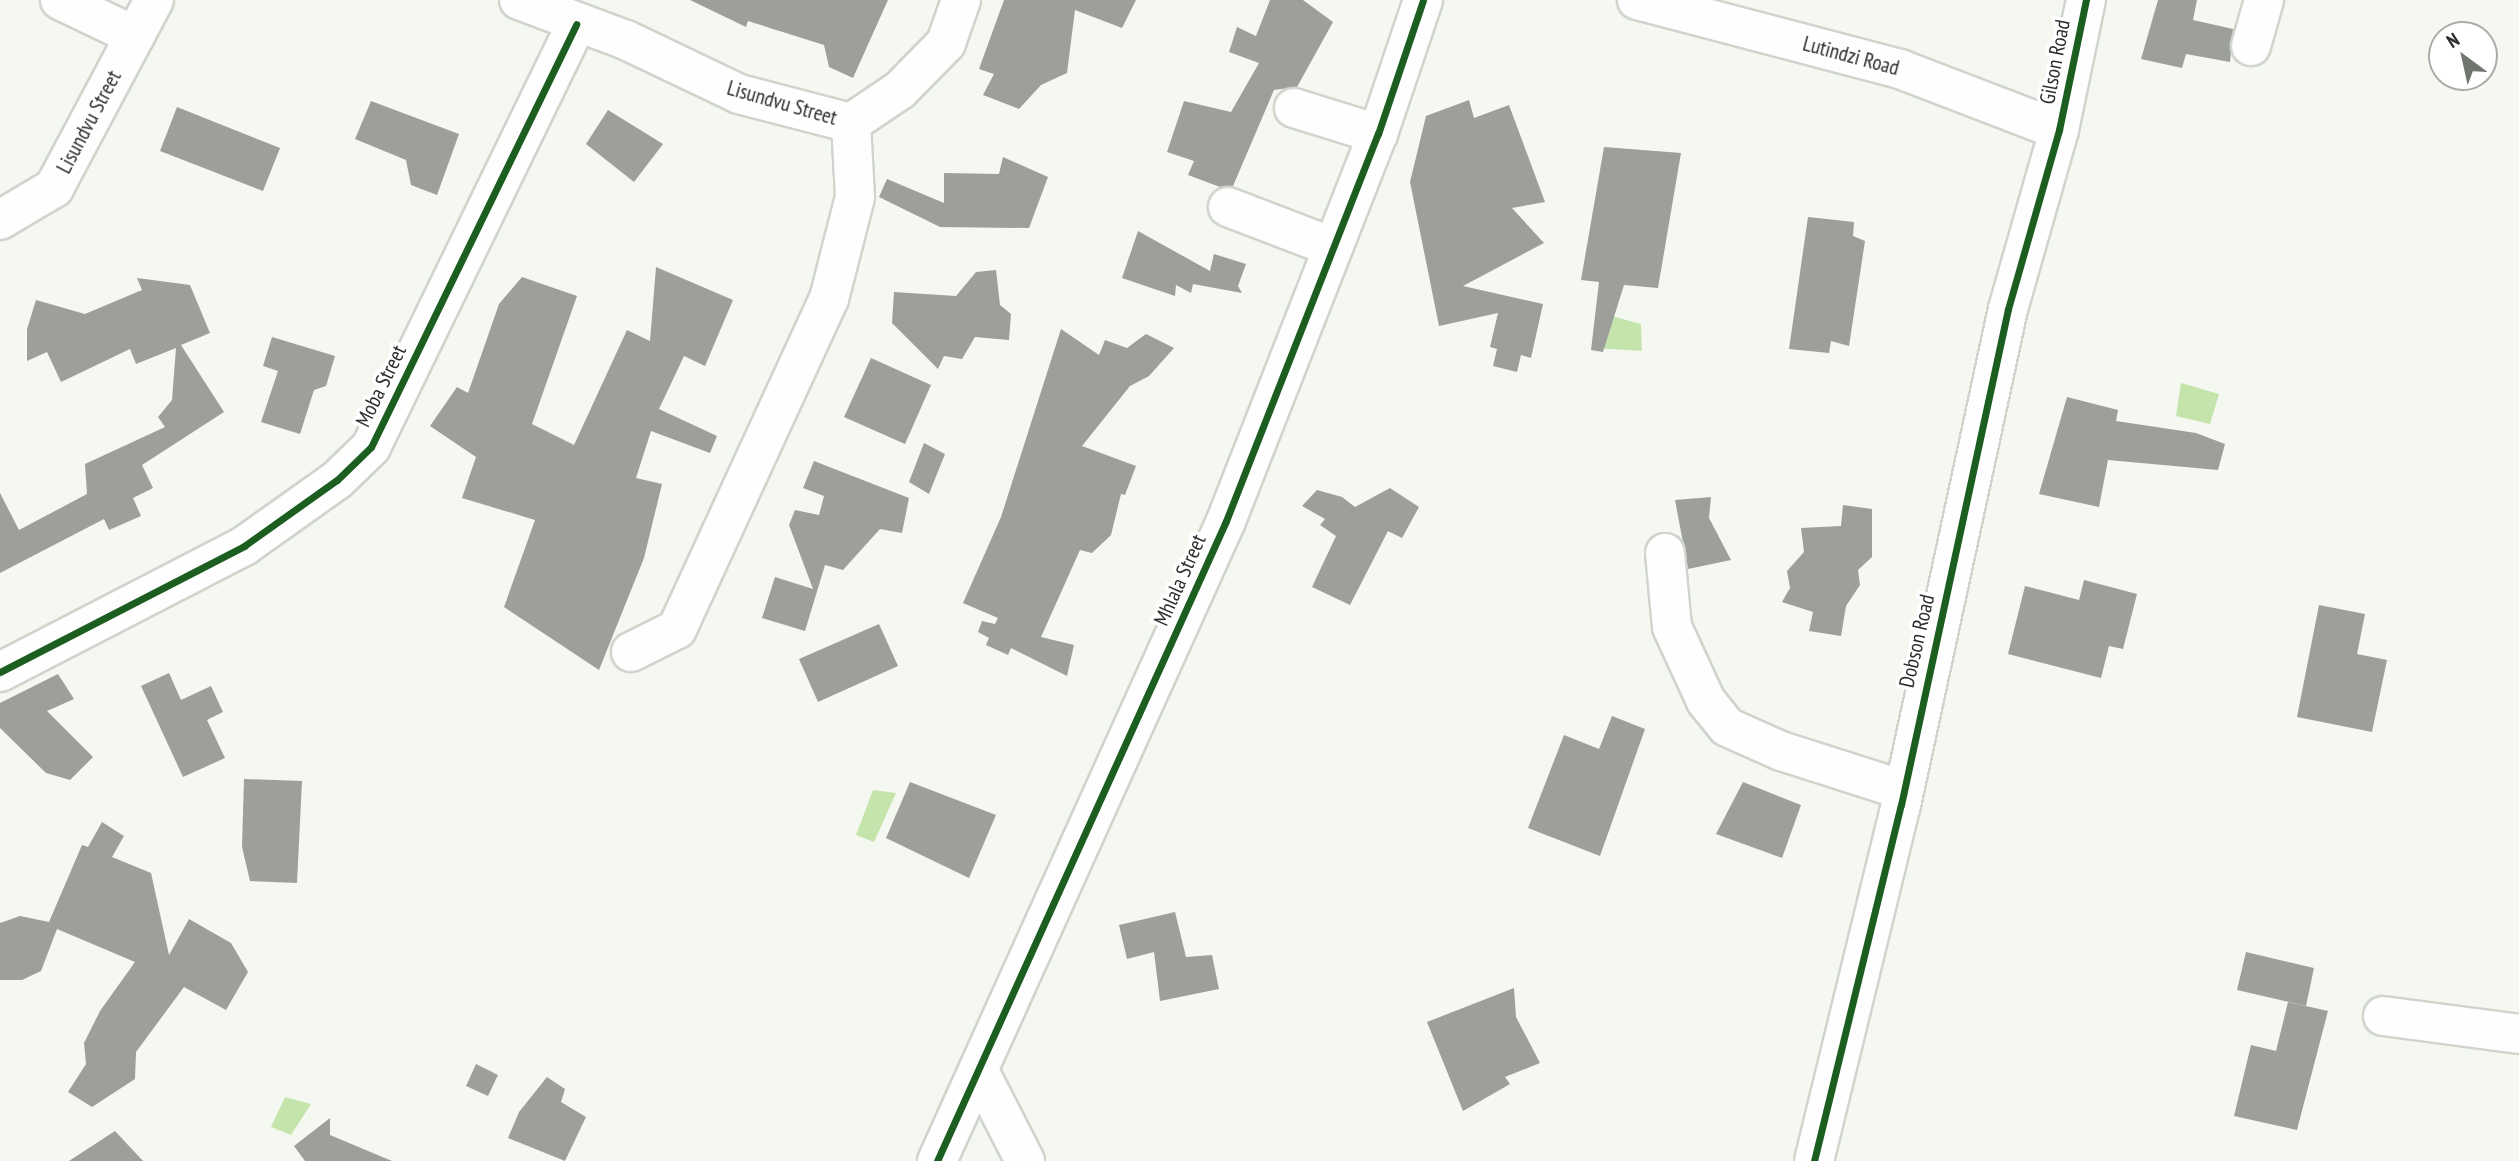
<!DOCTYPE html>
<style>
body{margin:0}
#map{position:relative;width:2519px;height:1161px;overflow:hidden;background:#f4f8f0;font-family:"PT Sans Narrow",sans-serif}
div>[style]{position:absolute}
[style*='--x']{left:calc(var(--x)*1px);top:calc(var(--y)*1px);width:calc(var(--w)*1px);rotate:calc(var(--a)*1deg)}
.water>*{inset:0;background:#c5e4ab}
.building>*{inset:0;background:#9d9f9a}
.roads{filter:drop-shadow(2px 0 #d0d4cd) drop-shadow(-2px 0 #d0d4cd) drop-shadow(0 2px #d0d4cd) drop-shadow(0 -2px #d0d4cd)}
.minor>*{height:38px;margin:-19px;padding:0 19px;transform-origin:19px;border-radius:19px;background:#fdfefd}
.cycleway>*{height:7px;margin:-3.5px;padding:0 3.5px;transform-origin:3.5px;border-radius:3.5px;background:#1b5e20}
span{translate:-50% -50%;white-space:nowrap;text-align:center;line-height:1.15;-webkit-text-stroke:7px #fff;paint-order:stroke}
.street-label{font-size:21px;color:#2b2f29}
.north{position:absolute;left:2428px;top:21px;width:70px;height:70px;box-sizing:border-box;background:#fff;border:2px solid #aaaca9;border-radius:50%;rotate:327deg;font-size:19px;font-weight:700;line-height:28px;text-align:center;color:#2b2f29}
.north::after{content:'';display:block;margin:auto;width:24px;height:32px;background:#71756f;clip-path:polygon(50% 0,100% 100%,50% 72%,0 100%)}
</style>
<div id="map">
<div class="water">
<i style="clip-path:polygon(1597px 312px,1641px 324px,1642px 351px,1593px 348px)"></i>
<i style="clip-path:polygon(2181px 383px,2219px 394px,2210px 424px,2176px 416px)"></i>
<i style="clip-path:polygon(873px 790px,896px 793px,874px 842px,856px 835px)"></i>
<i style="clip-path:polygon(285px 1097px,311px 1104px,291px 1135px,271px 1127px)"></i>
</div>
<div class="building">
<i style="clip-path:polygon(690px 0,888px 0,853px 78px,829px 67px,824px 45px,748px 21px,746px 27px)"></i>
<i style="clip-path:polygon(1004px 0,1136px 0,1122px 28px,1075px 10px,1067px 73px,1041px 85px,1019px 109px,983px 95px,994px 74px,979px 69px)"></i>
<i style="clip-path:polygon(1270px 0,1303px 0,1333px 22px,1297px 87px,1274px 90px,1233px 186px,1220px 187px,1188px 175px,1194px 161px,1167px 152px,1184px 101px,1231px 112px,1259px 63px,1229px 52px,1237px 27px,1256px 36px)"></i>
<i style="clip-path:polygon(2158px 0,2197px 0,2193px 20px,2233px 29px,2230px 62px,2186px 54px,2182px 68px,2141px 59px)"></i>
<i style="clip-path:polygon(1469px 100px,1474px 118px,1509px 105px,1545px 202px,1512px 208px,1544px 243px,1463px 286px,1543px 304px,1531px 358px,1521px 355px,1517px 372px,1493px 366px,1497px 349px,1490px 347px,1498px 313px,1439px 326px,1410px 182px,1426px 116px)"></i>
<i style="clip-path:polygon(371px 101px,459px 134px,437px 195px,411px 185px,406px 160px,355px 139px)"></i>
<i style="clip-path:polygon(177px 107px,280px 148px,263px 191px,160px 151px)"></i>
<i style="clip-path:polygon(608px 110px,663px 144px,634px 182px,586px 144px)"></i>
<i style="clip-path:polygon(1604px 147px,1681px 153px,1658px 288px,1624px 285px,1603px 352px,1591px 350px,1599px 282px,1581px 280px)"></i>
<i style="clip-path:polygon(1003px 157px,1048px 177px,1029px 228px,940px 227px,879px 197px,887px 179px,944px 203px,944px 173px,999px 174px)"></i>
<i style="clip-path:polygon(1808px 217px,1854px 222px,1853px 236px,1865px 241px,1849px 346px,1831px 341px,1829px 353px,1789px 349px)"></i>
<i style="clip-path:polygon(1138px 231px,1210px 271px,1214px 254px,1246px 264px,1238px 286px,1242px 293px,1193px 284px,1191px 293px,1176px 285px,1175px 296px,1122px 278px)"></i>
<i style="clip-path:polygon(656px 267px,733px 300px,705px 366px,684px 356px,659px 409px,717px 436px,710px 453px,651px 431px,636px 478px,662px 484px,644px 558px,599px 670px,504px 607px,535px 520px,462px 498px,476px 457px,430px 426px,457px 387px,468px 393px,499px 304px,522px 277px,577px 296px,532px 424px,574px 445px,627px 330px,650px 341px)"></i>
<i style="clip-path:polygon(996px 270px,1000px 305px,1011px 314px,1009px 340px,975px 337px,962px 359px,944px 356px,938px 369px,892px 323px,894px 292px,956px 296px,976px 272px)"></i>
<i style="clip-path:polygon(137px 278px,190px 285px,210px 333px,181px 345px,224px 412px,142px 465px,153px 488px,133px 498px,141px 516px,109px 530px,104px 519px,0 573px,0 493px,19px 530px,87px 494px,85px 464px,165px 427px,158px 417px,172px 400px,176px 348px,136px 364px,130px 349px,61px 382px,47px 352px,27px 361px,27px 329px,36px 300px,85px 314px,142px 290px)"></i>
<i style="clip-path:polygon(1061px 329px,1099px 355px,1105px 340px,1127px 348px,1146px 334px,1174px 348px,1149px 376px,1130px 386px,1082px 446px,1136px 466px,1125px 495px,1121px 494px,1111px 535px,1092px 553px,1080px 550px,1041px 637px,1074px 645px,1067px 676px,1011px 648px,1008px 655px,986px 645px,989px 638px,978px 632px,982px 621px,995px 624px,998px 618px,963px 603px,1001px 517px)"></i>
<i style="clip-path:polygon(272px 337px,335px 356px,326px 386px,314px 390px,300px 434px,261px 422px,278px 371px,263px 366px)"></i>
<i style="clip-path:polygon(871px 358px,931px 385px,905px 444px,844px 417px)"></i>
<i style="clip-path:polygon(2067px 397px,2118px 410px,2116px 421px,2196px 433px,2225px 444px,2218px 470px,2108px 460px,2099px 507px,2039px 494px)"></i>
<i style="clip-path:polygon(924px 443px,945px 454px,929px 494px,909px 482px)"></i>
<i style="clip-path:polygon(814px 461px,909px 498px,902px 533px,880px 529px,843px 570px,825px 565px,805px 631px,762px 618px,775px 577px,813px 589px,789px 525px,795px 510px,819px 515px,824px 496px,803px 488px)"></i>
<i style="clip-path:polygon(1390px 488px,1419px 507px,1402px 538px,1388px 531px,1350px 605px,1312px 587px,1336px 536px,1320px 525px,1325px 519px,1302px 506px,1317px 490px,1342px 497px,1355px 507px)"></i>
<i style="clip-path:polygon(1711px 497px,1709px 518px,1731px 560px,1688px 569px,1675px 500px)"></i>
<i style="clip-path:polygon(1843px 505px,1872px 509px,1872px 557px,1858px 570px,1860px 585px,1846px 606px,1841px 636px,1809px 631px,1813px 612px,1782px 602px,1790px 588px,1787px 571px,1804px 552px,1801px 528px,1841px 526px)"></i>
<i style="clip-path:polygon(2084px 580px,2137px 594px,2123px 649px,2109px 646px,2101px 678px,2008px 654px,2025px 586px,2079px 600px)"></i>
<i style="clip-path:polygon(2319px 605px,2365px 614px,2357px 654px,2387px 660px,2372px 732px,2297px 717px)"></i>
<i style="clip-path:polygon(879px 624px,898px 666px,818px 702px,799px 659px)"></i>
<i style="clip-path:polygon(169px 673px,181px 700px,211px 686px,223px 712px,207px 720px,225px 758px,183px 777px,141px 686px)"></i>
<i style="clip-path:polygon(58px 674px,74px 699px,47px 711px,93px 757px,70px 780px,46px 773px,0 728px,0 703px)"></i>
<i style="clip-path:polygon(1612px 716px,1645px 729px,1600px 856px,1528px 828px,1564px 735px,1599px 749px)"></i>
<i style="clip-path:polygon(244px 779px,302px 781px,297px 883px,250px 881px,242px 847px)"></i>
<i style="clip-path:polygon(910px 782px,996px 815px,969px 878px,886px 838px)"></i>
<i style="clip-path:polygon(1743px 782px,1801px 805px,1782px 858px,1716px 834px)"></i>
<i style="clip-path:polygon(102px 822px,124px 836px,112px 857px,151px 873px,169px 955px,189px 919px,231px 943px,248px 972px,226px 1010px,184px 987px,136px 1052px,135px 1079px,92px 1107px,68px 1092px,86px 1064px,84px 1043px,100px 1011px,135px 962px,57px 929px,41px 971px,22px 980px,0 980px,0 923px,20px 916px,49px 922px,82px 845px,88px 847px)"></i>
<i style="clip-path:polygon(1175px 912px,1186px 957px,1212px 955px,1219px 989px,1160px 1001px,1154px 952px,1127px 959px,1119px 925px)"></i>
<i style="clip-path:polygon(2246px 952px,2314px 968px,2306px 1006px,2237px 990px)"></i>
<i style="clip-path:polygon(1514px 988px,1516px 1017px,1540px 1063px,1505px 1077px,1510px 1084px,1463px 1111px,1427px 1022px)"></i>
<i style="clip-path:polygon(2288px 1002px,2328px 1011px,2297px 1130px,2234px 1116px,2251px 1045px,2276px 1051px)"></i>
<i style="clip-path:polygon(476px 1064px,498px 1075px,488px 1096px,466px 1086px)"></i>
<i style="clip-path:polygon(547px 1077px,565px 1089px,561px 1102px,586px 1117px,565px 1161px,508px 1138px,519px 1112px)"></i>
<i style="clip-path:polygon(330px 1118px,330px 1135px,392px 1161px,305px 1161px,294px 1146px)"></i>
<i style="clip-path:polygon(115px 1131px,143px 1161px,69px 1161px)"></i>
</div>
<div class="roads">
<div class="minor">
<i style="--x:60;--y:0;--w:83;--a:25.6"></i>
<i style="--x:519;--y:0;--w:114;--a:20.5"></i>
<i style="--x:626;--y:40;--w:125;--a:25.5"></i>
<i style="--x:739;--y:94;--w:116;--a:14.5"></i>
<i style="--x:851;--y:123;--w:59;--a:-34"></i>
<i style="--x:900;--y:90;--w:66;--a:-45.6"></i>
<i style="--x:946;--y:43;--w:46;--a:-70.8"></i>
<i style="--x:1637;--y:0;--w:272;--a:14.7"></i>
<i style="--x:1900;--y:69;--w:170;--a:21"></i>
<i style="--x:2251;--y:46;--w:48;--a:-74.2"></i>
<i style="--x:1294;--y:108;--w:88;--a:17.2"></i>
<i style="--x:1228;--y:207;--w:111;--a:21"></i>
<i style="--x:0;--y:220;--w:63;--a:-30.7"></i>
<i style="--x:54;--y:188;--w:213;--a:-62"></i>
<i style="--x:1665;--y:553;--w:74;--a:84.6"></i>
<i style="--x:1672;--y:627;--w:81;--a:65.3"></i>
<i style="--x:1706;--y:701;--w:33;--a:51"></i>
<i style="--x:1727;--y:727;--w:59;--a:24"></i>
<i style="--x:1781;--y:751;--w:128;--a:17.7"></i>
<i style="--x:631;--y:652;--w:51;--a:-26.6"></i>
<i style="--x:677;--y:629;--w:363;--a:-65.3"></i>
<i style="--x:829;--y:299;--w:105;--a:-75.7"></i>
<i style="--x:855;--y:197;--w:74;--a:-93.1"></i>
<i style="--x:0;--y:672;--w:275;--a:-27.3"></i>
<i style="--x:244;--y:546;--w:114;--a:-35.4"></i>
<i style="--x:337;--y:480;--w:47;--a:-44.1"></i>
<i style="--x:371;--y:447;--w:470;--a:-64.1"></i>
<i style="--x:2383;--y:1016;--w:137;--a:7.5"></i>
<i style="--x:980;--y:1073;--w:99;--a:62.9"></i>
<i style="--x:937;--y:1161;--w:702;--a:-65.7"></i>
<i style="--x:1226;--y:521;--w:416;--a:-68.6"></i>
<i style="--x:1378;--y:134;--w:141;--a:-71.4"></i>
<i style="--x:1814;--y:1161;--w:366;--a:-76.3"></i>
<i style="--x:1901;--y:805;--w:507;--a:-77.83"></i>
<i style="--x:2008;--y:309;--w:186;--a:-74.1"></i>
<i style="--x:2059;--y:130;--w:133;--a:-78.3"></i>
</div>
</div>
<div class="cycleway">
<i style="--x:0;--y:672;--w:275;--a:-27.3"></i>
<i style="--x:244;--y:546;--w:114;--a:-35.4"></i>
<i style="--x:337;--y:480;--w:47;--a:-44.1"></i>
<i style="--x:371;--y:447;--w:470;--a:-64.1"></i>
<i style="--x:937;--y:1161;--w:702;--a:-65.7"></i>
<i style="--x:1226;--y:521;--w:416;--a:-68.6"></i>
<i style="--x:1378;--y:134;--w:141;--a:-71.4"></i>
<i style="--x:1814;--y:1161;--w:366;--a:-76.3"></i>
<i style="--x:1901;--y:805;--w:507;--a:-77.83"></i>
<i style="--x:2008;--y:309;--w:186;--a:-74.1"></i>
<i style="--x:2059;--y:130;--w:133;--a:-78.3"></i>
</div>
<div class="street-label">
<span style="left:1851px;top:56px;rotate:15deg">Lutindzi Road</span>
<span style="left:2055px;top:62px;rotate:-79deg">Gilson Road</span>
<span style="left:782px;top:103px;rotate:16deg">Lisundvu Street</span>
<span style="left:89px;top:122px;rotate:-62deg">Lisundvu Street</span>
<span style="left:381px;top:386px;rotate:-64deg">Moba Street</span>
<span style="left:1180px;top:580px;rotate:-66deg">Mhlala Street</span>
<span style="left:1917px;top:641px;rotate:-77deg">Dobson Road</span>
</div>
<div class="north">N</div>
</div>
